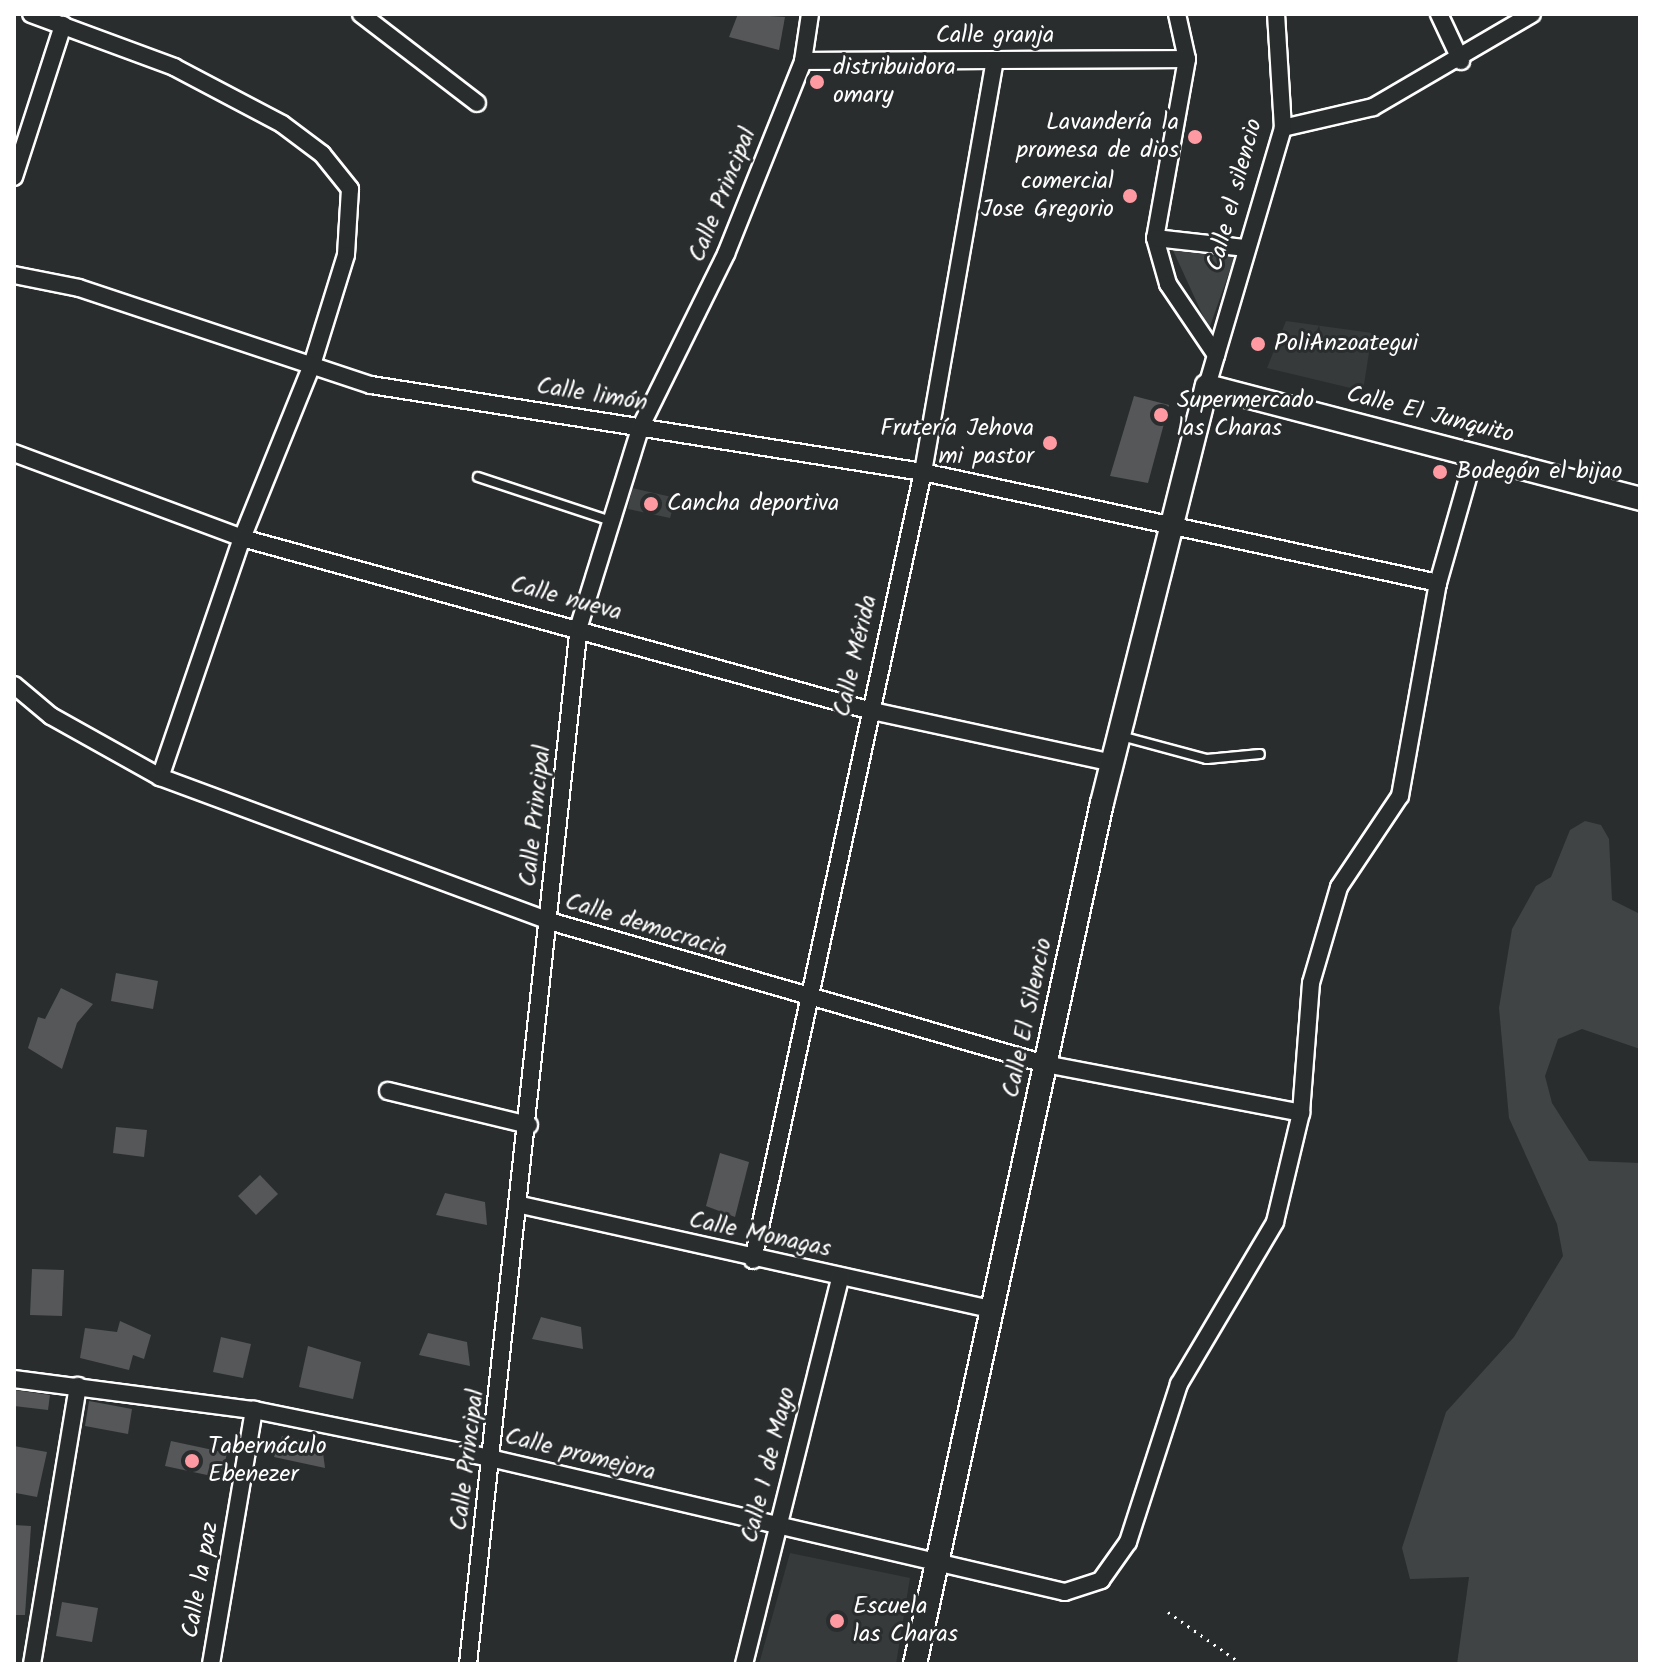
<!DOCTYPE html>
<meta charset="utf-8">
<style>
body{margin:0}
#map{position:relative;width:1654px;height:1678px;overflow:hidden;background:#2a2d2e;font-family:Kalam,sans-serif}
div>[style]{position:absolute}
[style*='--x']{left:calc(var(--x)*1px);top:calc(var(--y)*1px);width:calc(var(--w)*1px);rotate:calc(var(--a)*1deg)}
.built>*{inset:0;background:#373a3b}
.green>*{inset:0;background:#414445}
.building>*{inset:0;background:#555758}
.path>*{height:3px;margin-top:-1.5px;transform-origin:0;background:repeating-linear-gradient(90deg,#fff 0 2px,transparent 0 8px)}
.roads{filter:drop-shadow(2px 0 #fff) drop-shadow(-2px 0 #fff) drop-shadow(0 2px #fff) drop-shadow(0 -2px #fff)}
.lane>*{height:8px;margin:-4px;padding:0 4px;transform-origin:4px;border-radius:4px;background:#2a2d2e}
.street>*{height:16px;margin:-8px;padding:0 8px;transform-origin:8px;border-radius:8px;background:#2a2d2e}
.secondary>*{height:22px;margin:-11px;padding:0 11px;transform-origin:11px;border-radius:11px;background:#2a2d2e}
.dots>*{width:22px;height:22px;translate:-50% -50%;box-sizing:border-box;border:4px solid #2a2d2e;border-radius:50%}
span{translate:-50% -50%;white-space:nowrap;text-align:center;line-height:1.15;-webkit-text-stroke:6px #2a2d2e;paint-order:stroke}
.street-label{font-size:24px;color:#fff}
.poi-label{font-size:24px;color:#fff}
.left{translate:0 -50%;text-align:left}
.right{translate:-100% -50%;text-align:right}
.frame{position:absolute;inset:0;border:16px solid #fff;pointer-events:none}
</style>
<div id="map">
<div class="built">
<i style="clip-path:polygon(1286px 321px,1372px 333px,1363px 391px,1267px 368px)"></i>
<i style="clip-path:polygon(790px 1553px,910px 1578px,896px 1664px,759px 1664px)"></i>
</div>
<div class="green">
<i style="clip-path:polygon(1172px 248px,1235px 256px,1209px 329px)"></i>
<i style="clip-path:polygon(632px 488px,676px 498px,670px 518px,628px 509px)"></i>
<i style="clip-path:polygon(1585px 821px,1601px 825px,1609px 839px,1612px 900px,1640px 914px,1640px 1049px,1582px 1029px,1558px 1039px,1545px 1076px,1552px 1103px,1589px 1161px,1640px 1163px,1640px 1664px,1457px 1664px,1469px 1577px,1410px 1579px,1402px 1548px,1446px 1412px,1514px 1337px,1563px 1256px,1557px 1224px,1509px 1118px,1499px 1008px,1512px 929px,1536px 886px,1551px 877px,1570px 830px)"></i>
</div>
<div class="building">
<i style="clip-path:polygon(738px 14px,785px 17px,779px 50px,729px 37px)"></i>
<i style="clip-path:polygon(1134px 396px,1169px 405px,1148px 483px,1110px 476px)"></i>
<i style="clip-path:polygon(116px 973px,158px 981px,153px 1009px,111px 1001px)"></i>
<i style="clip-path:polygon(61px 988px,93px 1004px,77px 1023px,62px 1069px,28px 1048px,38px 1017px,45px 1019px)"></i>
<i style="clip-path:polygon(116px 1127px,147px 1130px,144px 1157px,113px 1153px)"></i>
<i style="clip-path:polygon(720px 1153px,749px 1162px,735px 1217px,706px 1206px)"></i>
<i style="clip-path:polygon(260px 1175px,278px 1194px,256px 1215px,238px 1196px)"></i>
<i style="clip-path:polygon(445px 1193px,485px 1202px,487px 1225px,436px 1215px)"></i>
<i style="clip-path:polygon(32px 1269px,64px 1270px,62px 1316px,30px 1315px)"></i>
<i style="clip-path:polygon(541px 1317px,581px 1327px,583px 1349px,532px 1339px)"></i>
<i style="clip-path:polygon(120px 1321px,151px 1335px,144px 1359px,133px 1355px,129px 1370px,80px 1358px,85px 1328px,117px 1332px)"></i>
<i style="clip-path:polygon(428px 1333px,467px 1342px,470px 1366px,419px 1355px)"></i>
<i style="clip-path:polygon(221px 1337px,251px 1344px,243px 1378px,213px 1372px)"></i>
<i style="clip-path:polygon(308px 1346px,361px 1362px,353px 1399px,299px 1387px)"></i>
<i style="clip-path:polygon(14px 1390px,50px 1395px,48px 1410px,14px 1406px)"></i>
<i style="clip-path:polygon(89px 1401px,132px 1409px,128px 1434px,85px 1426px)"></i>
<i style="clip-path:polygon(282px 1436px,322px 1445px,325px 1468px,274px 1457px)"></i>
<i style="clip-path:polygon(171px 1441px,227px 1453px,221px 1478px,165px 1466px)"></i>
<i style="clip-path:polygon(14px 1446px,47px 1452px,37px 1497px,16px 1493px)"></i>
<i style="clip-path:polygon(14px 1525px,31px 1526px,25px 1615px,14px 1615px)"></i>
<i style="clip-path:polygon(62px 1602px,98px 1608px,92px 1642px,56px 1636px)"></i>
</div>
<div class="path">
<i style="--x:1168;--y:1612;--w:90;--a:35.1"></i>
</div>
<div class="roads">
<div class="lane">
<i style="--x:478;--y:477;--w:140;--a:18.3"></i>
<i style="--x:1121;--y:736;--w:89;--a:15"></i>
<i style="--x:1207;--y:759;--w:53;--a:-5.4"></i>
</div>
<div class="street">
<i style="--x:31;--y:14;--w:153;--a:20.3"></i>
<i style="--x:174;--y:67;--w:122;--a:27.8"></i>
<i style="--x:282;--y:124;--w:50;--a:36.9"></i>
<i style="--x:322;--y:154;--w:45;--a:51.3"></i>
<i style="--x:350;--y:189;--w:66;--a:93.5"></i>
<i style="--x:346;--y:255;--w:115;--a:107.2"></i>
<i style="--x:312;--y:365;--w:187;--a:112"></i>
<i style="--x:242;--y:538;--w:253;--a:108.9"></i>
<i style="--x:361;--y:14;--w:146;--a:37.5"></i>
<i style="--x:1177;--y:14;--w:46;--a:77.5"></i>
<i style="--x:1187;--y:59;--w:182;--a:100.1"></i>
<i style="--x:1155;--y:238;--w:48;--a:74.2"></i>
<i style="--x:1168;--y:284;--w:86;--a:55.9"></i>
<i style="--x:1439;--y:14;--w:52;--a:64.9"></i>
<i style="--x:803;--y:61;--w:384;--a:-0.3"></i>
<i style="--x:1283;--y:128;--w:92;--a:-13.1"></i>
<i style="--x:1373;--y:107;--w:184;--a:-30.3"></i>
<i style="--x:14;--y:177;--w:160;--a:-72.1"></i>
<i style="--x:1155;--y:238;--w:92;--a:6.3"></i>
<i style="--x:14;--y:275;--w:66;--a:11.3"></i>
<i style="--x:79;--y:288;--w:308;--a:18.4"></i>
<i style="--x:371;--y:385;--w:559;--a:8.96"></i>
<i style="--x:923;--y:472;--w:527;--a:12.16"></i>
<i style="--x:1207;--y:386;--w:269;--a:-73.6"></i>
<i style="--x:1283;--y:128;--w:114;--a:-93.5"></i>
<i style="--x:14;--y:453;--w:243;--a:20.4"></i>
<i style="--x:242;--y:538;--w:649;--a:15.36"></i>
<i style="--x:868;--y:710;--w:251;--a:12.2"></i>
<i style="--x:14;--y:685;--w:48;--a:40"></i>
<i style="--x:51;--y:716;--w:125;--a:29.2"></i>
<i style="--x:160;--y:777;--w:415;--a:20.3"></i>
<i style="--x:549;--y:921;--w:516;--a:16.08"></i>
<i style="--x:1045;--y:1064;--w:261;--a:10.8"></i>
<i style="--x:388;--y:1091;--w:145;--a:13.6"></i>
<i style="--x:521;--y:1205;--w:479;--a:12.5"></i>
<i style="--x:753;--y:1260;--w:806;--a:-77.83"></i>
<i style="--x:923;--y:472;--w:418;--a:-80.1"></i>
<i style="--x:14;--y:1379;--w:242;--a:7.4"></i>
<i style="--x:254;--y:1410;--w:245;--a:11.5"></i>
<i style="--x:494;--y:1459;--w:586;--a:13.11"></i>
<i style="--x:1065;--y:1592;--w:38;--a:-18"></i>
<i style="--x:1101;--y:1580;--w:47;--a:-54.6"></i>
<i style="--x:1128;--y:1542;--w:166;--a:-72.1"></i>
<i style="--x:1179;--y:1384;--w:188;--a:-59.3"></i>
<i style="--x:1275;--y:1222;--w:112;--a:-76.6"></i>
<i style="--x:1301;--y:1113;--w:130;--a:-85.6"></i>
<i style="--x:1311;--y:983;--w:100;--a:-73.7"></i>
<i style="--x:1339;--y:887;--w:110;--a:-56.2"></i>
<i style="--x:1400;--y:796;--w:216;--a:-79.9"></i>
<i style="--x:1438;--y:583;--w:135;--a:-74.1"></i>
<i style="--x:32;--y:1664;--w:282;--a:-80.6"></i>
<i style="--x:211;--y:1664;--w:258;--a:-80.4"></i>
<i style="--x:468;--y:1664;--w:1044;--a:-83.9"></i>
<i style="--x:579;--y:626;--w:209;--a:-72.8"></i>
<i style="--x:641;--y:426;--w:192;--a:-63.7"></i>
<i style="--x:726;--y:254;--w:208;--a:-68.2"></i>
<i style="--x:803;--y:61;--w:48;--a:-81.5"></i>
<i style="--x:744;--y:1664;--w:398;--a:-76"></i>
</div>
<div class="secondary">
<i style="--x:915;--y:1664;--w:881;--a:-77.75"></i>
<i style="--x:1102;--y:803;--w:430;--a:-75.9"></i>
<i style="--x:1207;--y:386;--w:448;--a:14.6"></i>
</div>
</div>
<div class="dots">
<i style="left:817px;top:82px;background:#ff9aa2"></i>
<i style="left:1195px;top:137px;background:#ff9aa2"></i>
<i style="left:1130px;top:196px;background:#ff9aa2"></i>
<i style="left:1258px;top:344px;background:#ff9aa2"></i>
<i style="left:1161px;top:415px;background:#ff9aa2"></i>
<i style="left:1050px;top:443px;background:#ff9aa2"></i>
<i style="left:1440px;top:472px;background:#ff9aa2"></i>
<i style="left:651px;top:504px;background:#ff9aa2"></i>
<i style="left:192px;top:1461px;background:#ff9aa2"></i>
<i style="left:837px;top:1621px;background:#ff9aa2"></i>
</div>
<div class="street-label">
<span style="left:995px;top:36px">Calle granja</span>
<span style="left:723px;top:195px;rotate:-68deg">Calle Principal</span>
<span style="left:1235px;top:195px;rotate:-75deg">Calle el silencio</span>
<span style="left:592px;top:395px;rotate:9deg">Calle limón</span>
<span style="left:1430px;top:415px;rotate:14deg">Calle El Junquito</span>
<span style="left:566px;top:599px;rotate:15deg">Calle nueva</span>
<span style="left:856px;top:656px;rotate:-77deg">Calle Mérida</span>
<span style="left:536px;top:816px;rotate:-84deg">Calle Principal</span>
<span style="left:646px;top:926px;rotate:17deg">Calle democracia</span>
<span style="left:1028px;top:1018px;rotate:-78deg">Calle El Silencio</span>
<span style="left:760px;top:1235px;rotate:12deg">Calle Monagas</span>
<span style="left:580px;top:1455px;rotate:14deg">Calle promejora</span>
<span style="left:468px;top:1460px;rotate:-83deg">Calle Principal</span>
<span style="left:769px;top:1465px;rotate:-76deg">Calle 1 de Mayo</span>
<span style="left:201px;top:1580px;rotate:-80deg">Calle la paz</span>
</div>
<div class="poi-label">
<span class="left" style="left:833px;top:82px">distribuidora<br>omary</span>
<span class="right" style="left:1179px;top:137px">Lavandería la<br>promesa de dios</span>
<span class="right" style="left:1114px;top:196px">comercial<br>Jose Gregorio</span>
<span class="left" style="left:1274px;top:344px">PoliAnzoategui</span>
<span class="left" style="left:1177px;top:415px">Supermercado<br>las Charas</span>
<span class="right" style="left:1034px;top:443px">Frutería Jehova<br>mi pastor</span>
<span class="left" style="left:1456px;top:472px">Bodegón el bijao</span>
<span class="left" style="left:667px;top:504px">Cancha deportiva</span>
<span class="left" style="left:208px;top:1461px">Tabernáculo<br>Ebenezer</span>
<span class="left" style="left:853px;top:1621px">Escuela<br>las Charas</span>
</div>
<div class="frame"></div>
</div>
